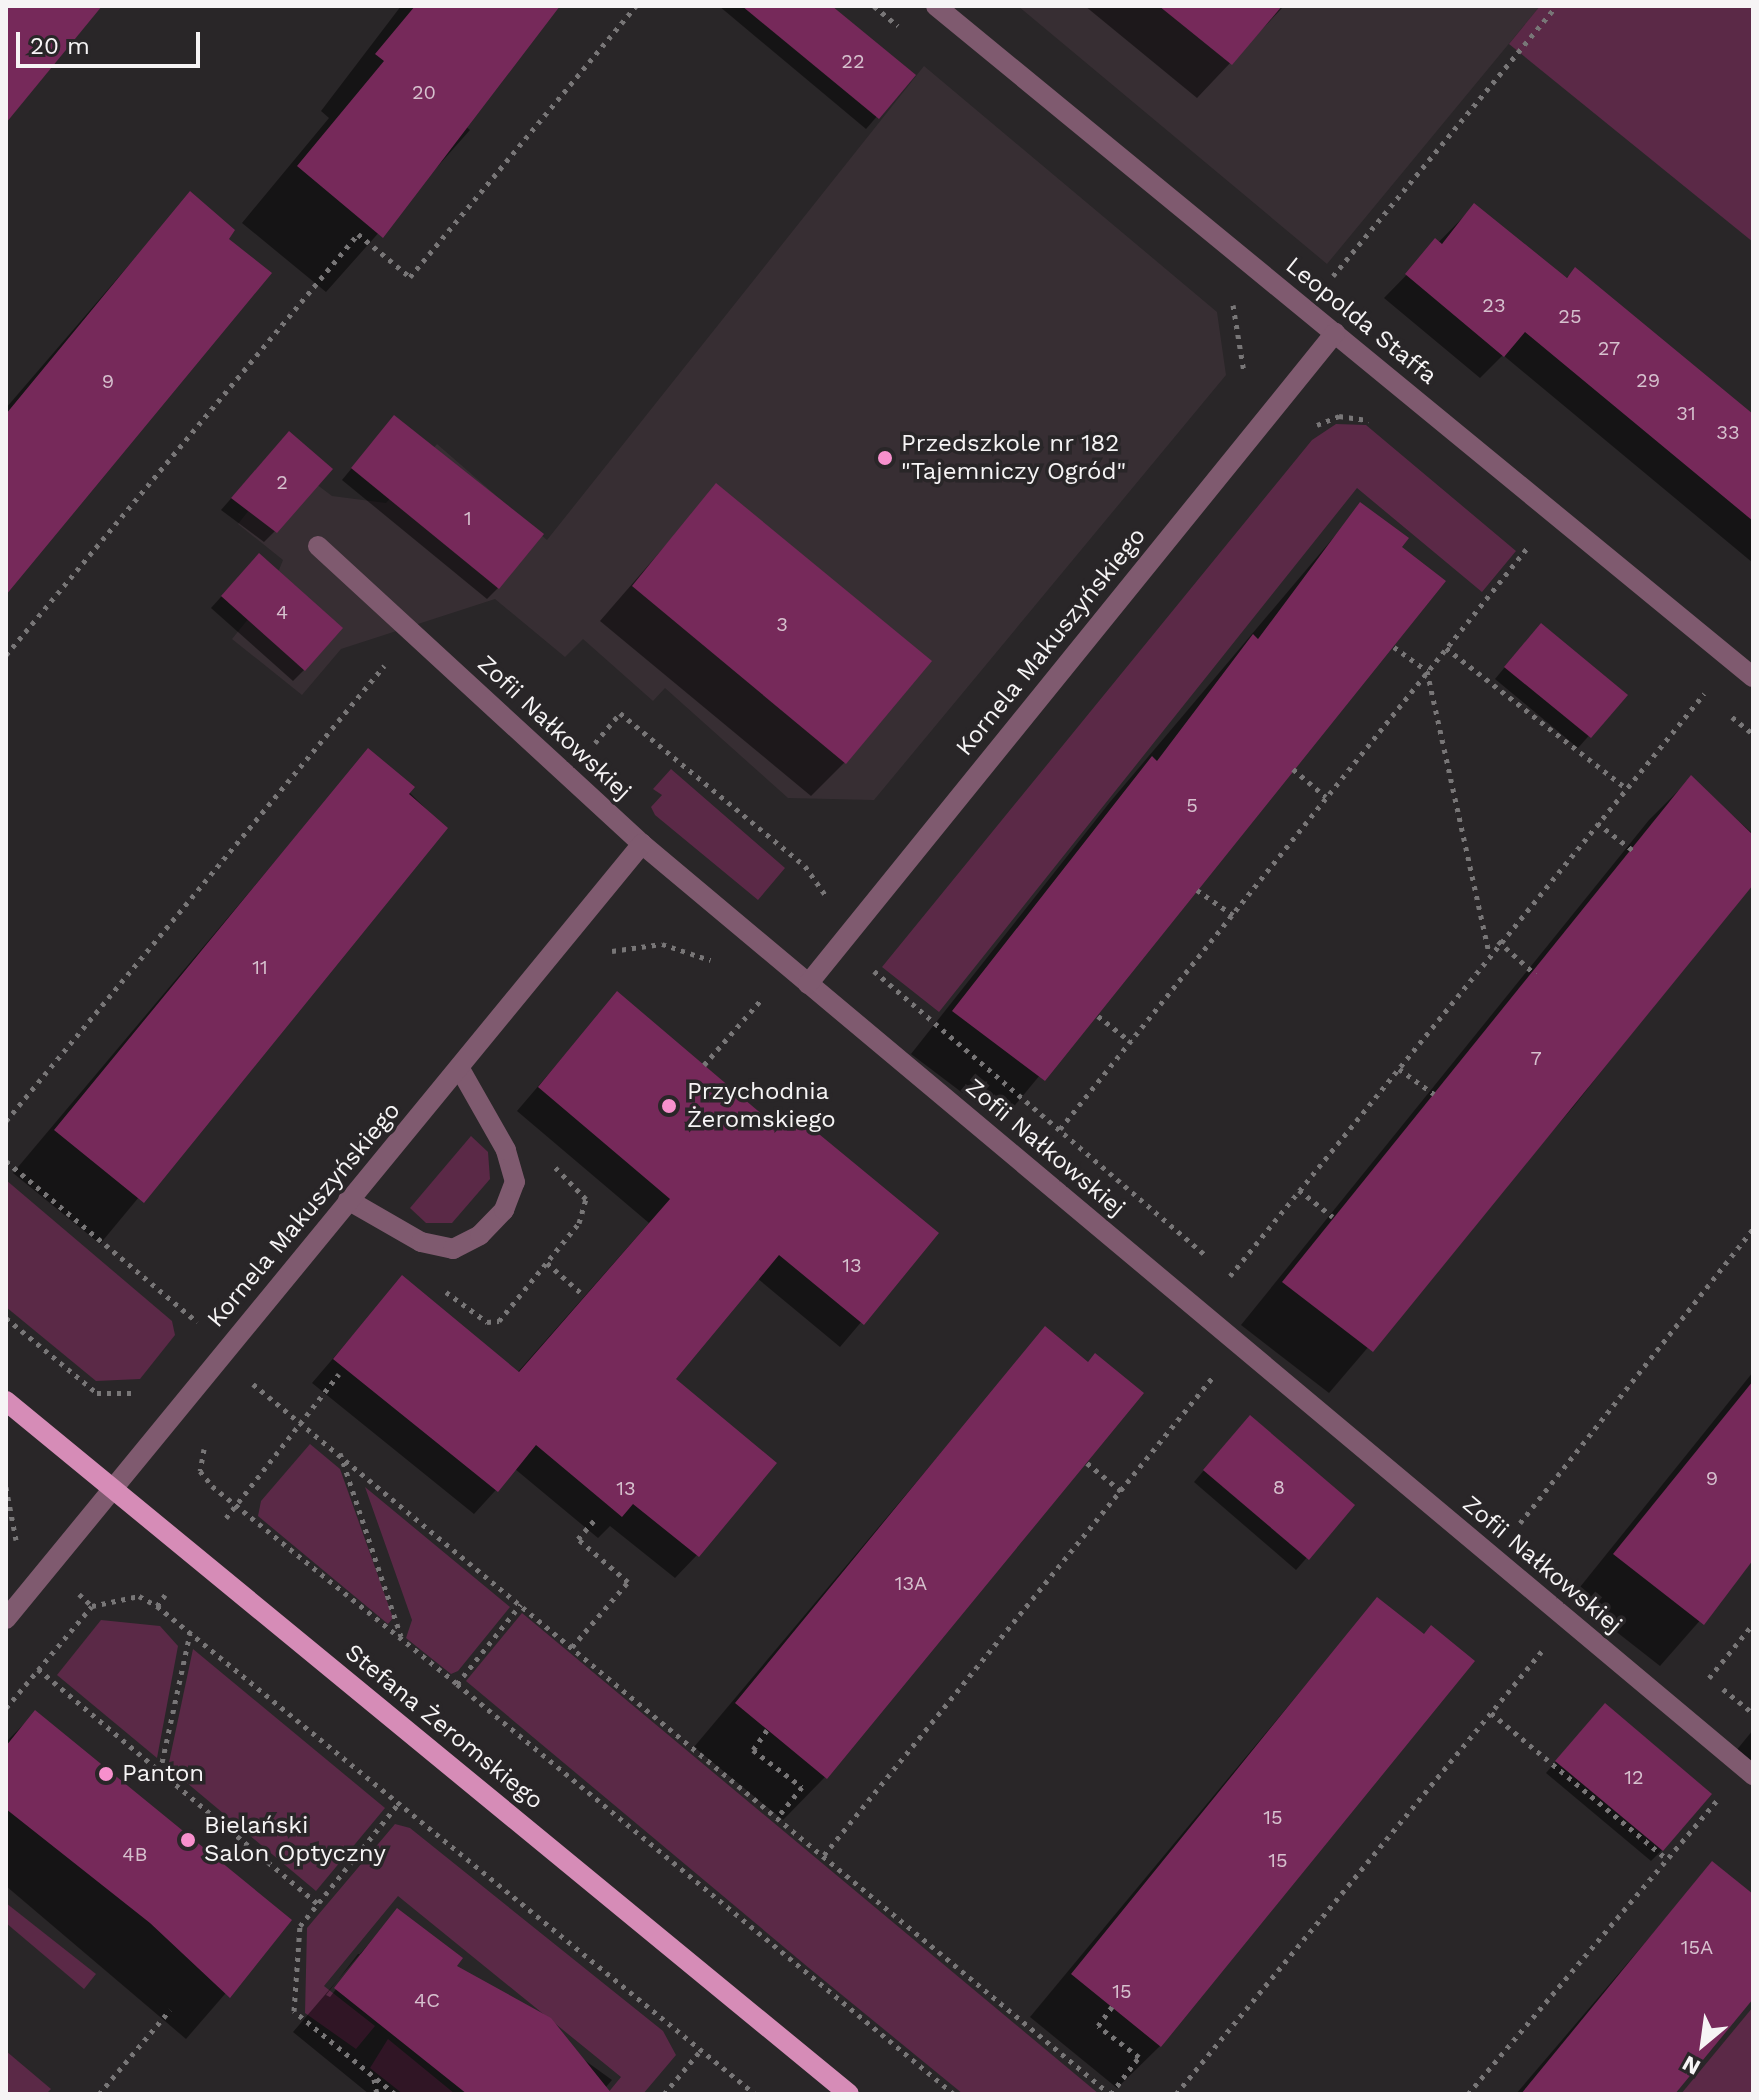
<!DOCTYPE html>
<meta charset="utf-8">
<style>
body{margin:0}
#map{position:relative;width:1759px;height:2100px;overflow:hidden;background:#292628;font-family:"Work Sans",sans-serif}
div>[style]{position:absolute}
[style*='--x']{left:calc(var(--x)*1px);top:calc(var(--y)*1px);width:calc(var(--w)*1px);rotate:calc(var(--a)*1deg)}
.built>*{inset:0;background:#372e33}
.green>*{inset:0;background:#5b2947}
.shadow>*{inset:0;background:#0007}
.building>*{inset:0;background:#76295a}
.path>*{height:5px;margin-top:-2.5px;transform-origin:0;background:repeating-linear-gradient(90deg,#787677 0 4px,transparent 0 10px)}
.minor>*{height:20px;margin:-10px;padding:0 10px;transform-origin:10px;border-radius:10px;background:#7f5a6f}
.major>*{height:20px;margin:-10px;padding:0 10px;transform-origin:10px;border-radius:10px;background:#d68cb7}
.dots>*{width:22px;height:22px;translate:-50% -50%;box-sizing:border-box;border:4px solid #292628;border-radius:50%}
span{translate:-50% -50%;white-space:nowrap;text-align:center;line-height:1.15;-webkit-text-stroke:7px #292628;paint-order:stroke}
.number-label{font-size:20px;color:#d6c1ce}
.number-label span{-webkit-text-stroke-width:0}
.street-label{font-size:24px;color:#f6f4f5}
.poi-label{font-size:24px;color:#f6f4f5}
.left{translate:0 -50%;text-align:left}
.frame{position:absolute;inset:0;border:8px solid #f6f4f5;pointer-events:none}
.north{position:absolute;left:1663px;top:2004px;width:80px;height:80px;-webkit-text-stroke:6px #292628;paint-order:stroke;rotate:209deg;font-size:22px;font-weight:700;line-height:32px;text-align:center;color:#f6f4f5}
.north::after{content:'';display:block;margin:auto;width:28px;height:36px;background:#f6f4f5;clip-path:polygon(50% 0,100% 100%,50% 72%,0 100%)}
.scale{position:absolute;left:16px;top:32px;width:184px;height:36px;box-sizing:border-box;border:4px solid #f6f4f5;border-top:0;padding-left:10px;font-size:24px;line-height:28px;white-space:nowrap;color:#f6f4f5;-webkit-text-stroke:6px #292628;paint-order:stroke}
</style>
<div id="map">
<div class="built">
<i style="clip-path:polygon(1018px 6px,1540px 6px,1327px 264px)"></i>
<i style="clip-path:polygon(924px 66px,1217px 312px,1226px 375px,874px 800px,788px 798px,665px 688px,653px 701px,583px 639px,565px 657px,495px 599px,341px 649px,302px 695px,232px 639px,270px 592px,283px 560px,238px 524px,287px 462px,332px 496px,386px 503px,437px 444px,547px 540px)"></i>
</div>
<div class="green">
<i style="clip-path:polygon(1540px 6px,1753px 6px,1753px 242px,1509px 44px)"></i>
<i style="clip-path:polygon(1336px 424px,1366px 425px,1516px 551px,1482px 592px,1357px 488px,939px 1012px,882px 967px,1312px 440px)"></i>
<i style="clip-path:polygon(671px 769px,785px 868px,758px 900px,655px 815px,651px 807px,662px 795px,653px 789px)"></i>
<i style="clip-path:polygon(471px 1136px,488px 1152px,490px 1179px,452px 1223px,426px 1223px,410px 1208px)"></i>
<i style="clip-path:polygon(6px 1180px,172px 1321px,175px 1335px,140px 1379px,96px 1381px,6px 1307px)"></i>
<i style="clip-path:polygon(310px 1444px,340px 1469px,393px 1618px,388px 1624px,258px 1516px,261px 1501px)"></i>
<i style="clip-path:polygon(365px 1487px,510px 1607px,458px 1671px,451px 1674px,406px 1638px,412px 1620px)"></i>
<i style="clip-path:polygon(522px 1613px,1099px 2094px,963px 2094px,809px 1968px,466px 1681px)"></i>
<i style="clip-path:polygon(101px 1620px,160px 1626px,178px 1646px,157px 1758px,57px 1675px)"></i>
<i style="clip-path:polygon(193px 1649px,385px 1808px,316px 1891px,168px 1767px)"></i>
<i style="clip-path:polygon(395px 1824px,410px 1828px,663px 2031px,676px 2055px,643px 2094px,607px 2094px,621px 2077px,398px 1896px,324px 1986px,375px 2026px,356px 2049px,305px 2013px,307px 1928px)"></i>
<i style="clip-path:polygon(6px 1903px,96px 1974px,84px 1989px,6px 1923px)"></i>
<i style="clip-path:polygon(1753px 2007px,1753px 2094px,1681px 2094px)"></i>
<i style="clip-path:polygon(388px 2039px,455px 2094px,403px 2094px,370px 2068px)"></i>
<i style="clip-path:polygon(6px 2051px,51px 2089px,46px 2094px,6px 2094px)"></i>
</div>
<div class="shadow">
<i style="clip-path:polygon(401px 6px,543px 6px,462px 123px,470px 130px,326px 292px,242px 223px,329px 118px,321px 111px)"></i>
<i style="clip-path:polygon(719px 6px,829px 6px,913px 75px,866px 129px)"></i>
<i style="clip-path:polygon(1085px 6px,1284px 6px,1197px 98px)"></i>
<i style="clip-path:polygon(190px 194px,6px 593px,6px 408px)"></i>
<i style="clip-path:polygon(1474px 206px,1565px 279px,1575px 270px,1753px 417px,1753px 563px,1503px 355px,1480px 378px,1384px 298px)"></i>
<i style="clip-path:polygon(394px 417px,498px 588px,487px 599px,342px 480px)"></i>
<i style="clip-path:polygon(278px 445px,275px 531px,264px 542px,221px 510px)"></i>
<i style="clip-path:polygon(717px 486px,845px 762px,811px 796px,600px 621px)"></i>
<i style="clip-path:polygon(1361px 505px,1113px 987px,1001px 1122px,911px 1054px,1110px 802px)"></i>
<i style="clip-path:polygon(248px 567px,304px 670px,293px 681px,211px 608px)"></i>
<i style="clip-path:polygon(1530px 637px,1625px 695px,1578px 748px,1495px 679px)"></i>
<i style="clip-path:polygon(368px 751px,445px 828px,100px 1244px,13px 1173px)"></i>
<i style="clip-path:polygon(1691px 778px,1753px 834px,1753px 880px,1574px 1106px,1329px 1393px,1241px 1325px,1649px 820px)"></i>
<i style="clip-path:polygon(617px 994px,777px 1129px,791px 1114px,936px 1234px,840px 1347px,757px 1278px,673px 1380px,697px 1555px,675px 1578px,610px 1526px,598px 1538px,515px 1469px,474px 1514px,312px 1383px,402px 1278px,517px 1373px,649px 1223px,517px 1111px)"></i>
<i style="clip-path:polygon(1045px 1329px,825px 1777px,783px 1820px,694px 1747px)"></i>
<i style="clip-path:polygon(1753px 1372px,1753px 1560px,1660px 1666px,1572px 1597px)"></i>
<i style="clip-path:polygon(1239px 1429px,1353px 1505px,1296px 1570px,1194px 1482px)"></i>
<i style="clip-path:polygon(1377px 1599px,1160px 2046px,1117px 2088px,1030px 2017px)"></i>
<i style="clip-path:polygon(35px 1713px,289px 1920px,186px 2039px,6px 1886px,6px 1742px)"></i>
<i style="clip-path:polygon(1594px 1717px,1662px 1850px,1651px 1861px,1546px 1773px)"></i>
<i style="clip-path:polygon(1753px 1730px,1753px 1767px,1735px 1752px)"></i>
<i style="clip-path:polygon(1712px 1864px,1753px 1903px,1753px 1996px,1673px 2094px,1516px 2094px)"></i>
<i style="clip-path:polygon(evenodd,397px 1911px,454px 1966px,612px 2080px,600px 2094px,369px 2094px,293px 2032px,397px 1911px,358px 1954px,363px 1954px,330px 1997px,326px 1995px,358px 1954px)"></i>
</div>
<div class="building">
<i style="clip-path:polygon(6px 6px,102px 6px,6px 123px)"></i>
<i style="clip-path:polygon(415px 6px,560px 6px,383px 238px,297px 166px,384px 61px,375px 54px)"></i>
<i style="clip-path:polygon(742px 6px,832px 6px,916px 75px,879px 119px)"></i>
<i style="clip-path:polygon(1159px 6px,1282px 6px,1232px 65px)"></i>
<i style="clip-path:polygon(190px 191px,235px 230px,229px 239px,272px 273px,6px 595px,6px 414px)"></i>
<i style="clip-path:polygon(1474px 203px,1567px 278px,1575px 267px,1753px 414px,1753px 521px,1525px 332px,1504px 357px,1405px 274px,1435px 238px,1442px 244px)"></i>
<i style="clip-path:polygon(394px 415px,544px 534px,499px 589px,351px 468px)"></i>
<i style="clip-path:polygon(289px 431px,333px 469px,277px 533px,231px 498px)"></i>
<i style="clip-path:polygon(716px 483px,932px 661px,846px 764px,632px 586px)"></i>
<i style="clip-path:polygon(1360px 502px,1409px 538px,1402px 547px,1446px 581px,1045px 1081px,952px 1011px,1152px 756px,1157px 761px,1253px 634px,1258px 639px)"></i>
<i style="clip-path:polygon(259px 553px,343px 628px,305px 671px,221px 596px)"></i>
<i style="clip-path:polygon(1541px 623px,1628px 695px,1591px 738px,1504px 667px)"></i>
<i style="clip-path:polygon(368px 748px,415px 787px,409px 794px,448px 828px,144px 1203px,54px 1130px)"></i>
<i style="clip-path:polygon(1691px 775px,1753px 835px,1753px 885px,1373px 1352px,1282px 1282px)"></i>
<i style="clip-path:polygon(617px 991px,778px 1128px,791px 1111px,939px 1233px,864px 1325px,779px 1255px,676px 1379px,777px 1463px,699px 1557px,633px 1504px,622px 1517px,536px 1445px,498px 1492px,333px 1359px,402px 1275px,519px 1372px,670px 1199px,538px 1087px)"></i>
<i style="clip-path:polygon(1045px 1326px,1088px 1362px,1095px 1353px,1144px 1393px,827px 1779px,735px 1703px)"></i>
<i style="clip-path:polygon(1753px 1381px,1753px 1560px,1704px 1625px,1613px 1554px)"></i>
<i style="clip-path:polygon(1250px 1415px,1355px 1505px,1309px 1560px,1203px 1470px)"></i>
<i style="clip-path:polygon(1377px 1597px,1424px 1634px,1431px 1625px,1475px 1661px,1161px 2047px,1071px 1974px)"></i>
<i style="clip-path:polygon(1605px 1703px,1712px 1794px,1663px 1851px,1555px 1761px)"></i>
<i style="clip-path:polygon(35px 1710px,292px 1920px,230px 1998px,150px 1923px,6px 1809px,6px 1746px)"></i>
<i style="clip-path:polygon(1712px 1861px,1753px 1894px,1753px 1999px,1675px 2094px,1521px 2094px)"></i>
<i style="clip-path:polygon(397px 1908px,463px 1958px,457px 1966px,551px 2018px,612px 2094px,467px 2094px,334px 1988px)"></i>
</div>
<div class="path">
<i style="--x:874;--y:6;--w:31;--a:40"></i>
<i style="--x:1333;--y:276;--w:350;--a:-50.4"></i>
<i style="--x:1233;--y:305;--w:68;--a:80.7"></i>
<i style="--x:1317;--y:425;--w:24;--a:-22"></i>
<i style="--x:1339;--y:416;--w:30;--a:8"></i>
<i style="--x:1394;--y:647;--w:41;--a:36"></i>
<i style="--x:1427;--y:671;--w:288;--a:77.6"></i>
<i style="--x:1446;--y:648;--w:228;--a:37.9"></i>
<i style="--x:6;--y:655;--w:549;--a:-50.1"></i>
<i style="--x:358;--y:234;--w:67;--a:39.6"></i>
<i style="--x:410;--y:277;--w:353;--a:-50.2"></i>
<i style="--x:1732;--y:717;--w:27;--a:39"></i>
<i style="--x:595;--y:743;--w:39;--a:-50"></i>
<i style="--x:620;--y:713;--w:240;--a:39.6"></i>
<i style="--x:805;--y:866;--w:35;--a:55"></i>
<i style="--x:1293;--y:769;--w:43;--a:40.3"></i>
<i style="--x:1597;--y:823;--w:48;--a:37.3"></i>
<i style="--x:1197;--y:890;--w:44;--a:34.8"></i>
<i style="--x:1498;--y:941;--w:50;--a:41.7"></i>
<i style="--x:612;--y:951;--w:50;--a:-8"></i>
<i style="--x:662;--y:944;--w:51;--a:18.4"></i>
<i style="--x:874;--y:971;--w:438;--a:40.6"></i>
<i style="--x:1098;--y:1016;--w:42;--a:38.2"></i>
<i style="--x:704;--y:1065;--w:86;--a:-48.8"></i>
<i style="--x:1399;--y:1069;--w:43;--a:35.5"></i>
<i style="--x:6;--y:1121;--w:592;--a:-50.28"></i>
<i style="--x:1060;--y:1129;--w:747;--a:-51.2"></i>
<i style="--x:6;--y:1161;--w:250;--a:40.1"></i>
<i style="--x:1299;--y:1190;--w:43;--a:38.5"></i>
<i style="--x:547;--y:1263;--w:44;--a:41.3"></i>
<i style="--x:1230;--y:1276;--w:751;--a:-50.84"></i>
<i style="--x:446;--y:1292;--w:51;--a:36.2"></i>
<i style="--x:487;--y:1322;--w:12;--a:-5"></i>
<i style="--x:499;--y:1321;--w:127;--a:-50.8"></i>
<i style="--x:579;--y:1223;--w:25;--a:-74"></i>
<i style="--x:586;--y:1199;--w:45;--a:-134.1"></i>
<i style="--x:6;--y:1318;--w:118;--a:39.5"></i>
<i style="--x:97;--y:1393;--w:36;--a:0"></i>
<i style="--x:253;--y:1384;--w:1113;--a:39.64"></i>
<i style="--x:204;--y:1449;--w:22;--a:100"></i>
<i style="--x:200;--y:1471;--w:19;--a:51"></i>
<i style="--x:212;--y:1486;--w:315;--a:38.9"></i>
<i style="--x:457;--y:1684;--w:102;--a:-51.3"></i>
<i style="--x:340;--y:1453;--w:193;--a:71.6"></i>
<i style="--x:1087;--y:1463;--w:44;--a:39.5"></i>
<i style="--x:6;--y:1487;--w:54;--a:79.3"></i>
<i style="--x:226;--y:1518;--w:183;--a:-51.9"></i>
<i style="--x:1520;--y:1523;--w:375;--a:-51.6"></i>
<i style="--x:79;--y:1594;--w:18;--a:43"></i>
<i style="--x:92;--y:1606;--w:48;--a:-12"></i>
<i style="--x:139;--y:1596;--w:21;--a:29"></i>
<i style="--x:157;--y:1606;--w:772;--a:39.22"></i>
<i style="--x:157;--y:1606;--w:14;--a:-54"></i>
<i style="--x:572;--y:1647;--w:86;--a:-49.3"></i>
<i style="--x:628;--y:1582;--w:66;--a:-139.3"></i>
<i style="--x:578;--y:1539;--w:29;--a:-49"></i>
<i style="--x:38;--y:1669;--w:366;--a:40"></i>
<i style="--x:1709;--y:1678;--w:70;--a:-50.8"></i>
<i style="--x:457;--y:1684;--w:644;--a:39.52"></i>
<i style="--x:1723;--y:1689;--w:38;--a:39"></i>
<i style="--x:6;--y:1708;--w:133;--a:-49.9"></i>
<i style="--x:1491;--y:1713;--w:229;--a:39.7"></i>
<i style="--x:767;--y:1730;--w:24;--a:125"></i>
<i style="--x:753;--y:1750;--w:61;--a:37.1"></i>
<i style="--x:802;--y:1787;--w:40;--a:129"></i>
<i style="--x:160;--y:1772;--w:142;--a:-77.8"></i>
<i style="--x:824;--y:1855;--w:615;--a:-50.87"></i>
<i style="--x:374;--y:2079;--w:15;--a:79"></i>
<i style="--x:99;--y:2094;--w:110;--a:-49.8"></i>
<i style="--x:395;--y:2094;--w:131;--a:-140.6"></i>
<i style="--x:294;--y:2011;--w:85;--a:-86"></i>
<i style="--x:300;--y:1926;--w:156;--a:-51.2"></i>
<i style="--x:664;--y:2094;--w:57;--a:-49.9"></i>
<i style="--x:1111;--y:2094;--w:46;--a:-52.9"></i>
<i style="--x:1139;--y:2057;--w:51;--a:-142.9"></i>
<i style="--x:1098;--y:2026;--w:24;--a:-54"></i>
<i style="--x:1176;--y:2094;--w:575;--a:-50.44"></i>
<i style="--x:1468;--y:2094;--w:387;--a:-49.7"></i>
</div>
<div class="minor">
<i style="--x:936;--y:6;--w:1057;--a:39.4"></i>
<i style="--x:318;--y:546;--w:440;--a:42.6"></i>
<i style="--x:642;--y:844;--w:1450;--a:39.96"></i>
<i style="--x:808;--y:984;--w:838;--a:-51.01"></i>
<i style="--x:348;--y:1200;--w:84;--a:29.9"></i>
<i style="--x:421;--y:1242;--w:33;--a:12"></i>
<i style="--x:453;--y:1249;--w:30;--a:-27"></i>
<i style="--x:480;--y:1235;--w:35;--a:-46"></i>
<i style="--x:504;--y:1210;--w:30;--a:-69"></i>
<i style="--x:515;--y:1182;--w:33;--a:-106"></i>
<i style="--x:506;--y:1150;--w:93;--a:-119.6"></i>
<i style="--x:6;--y:1619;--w:1003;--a:-50.63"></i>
</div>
<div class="major">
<i style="--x:6;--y:1401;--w:1091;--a:39.42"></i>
</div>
<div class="dots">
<i style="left:885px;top:458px;background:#f790cd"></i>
<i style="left:669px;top:1106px;background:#f790cd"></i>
<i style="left:106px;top:1774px;background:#f790cd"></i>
<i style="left:188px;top:1840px;background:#f790cd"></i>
</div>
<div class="number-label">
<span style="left:853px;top:61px">22</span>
<span style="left:424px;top:92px">20</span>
<span style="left:1494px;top:305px">23</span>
<span style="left:1570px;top:316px">25</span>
<span style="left:1609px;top:348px">27</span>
<span style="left:1648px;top:380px">29</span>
<span style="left:108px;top:381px">9</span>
<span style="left:1686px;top:413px">31</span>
<span style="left:1728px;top:432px">33</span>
<span style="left:282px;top:482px">2</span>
<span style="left:468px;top:518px">1</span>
<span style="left:282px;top:612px">4</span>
<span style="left:782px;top:624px">3</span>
<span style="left:1192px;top:805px">5</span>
<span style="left:260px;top:967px">11</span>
<span style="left:1536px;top:1058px">7</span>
<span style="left:852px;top:1265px">13</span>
<span style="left:1712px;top:1478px">9</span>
<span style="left:1279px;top:1487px">8</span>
<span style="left:626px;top:1488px">13</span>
<span style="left:911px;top:1583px">13A</span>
<span style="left:1634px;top:1777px">12</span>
<span style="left:1273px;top:1817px">15</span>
<span style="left:135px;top:1854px">4B</span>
<span style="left:1278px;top:1860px">15</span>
<span style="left:1697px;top:1947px">15A</span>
<span style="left:1122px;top:1991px">15</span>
<span style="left:427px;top:2000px">4C</span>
</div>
<div class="street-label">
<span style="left:1361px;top:321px;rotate:39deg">Leopolda Staffa</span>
<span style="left:1051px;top:642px;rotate:-51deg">Kornela Makuszyńskiego</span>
<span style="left:554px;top:728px;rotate:43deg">Zofii Nałkowskiej</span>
<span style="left:1045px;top:1148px;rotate:40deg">Zofii Nałkowskiej</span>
<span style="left:304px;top:1215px;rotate:-50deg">Kornela Makuszyńskiego</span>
<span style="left:1542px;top:1565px;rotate:40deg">Zofii Nałkowskiej</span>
<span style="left:444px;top:1727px;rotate:39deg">Stefana Żeromskiego</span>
</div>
<div class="poi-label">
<span class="left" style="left:901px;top:458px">Przedszkole nr 182<br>"Tajemniczy Ogród"</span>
<span class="left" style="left:687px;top:1106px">Przychodnia<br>Żeromskiego</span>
<span class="left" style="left:122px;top:1774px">Panton</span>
<span class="left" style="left:204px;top:1840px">Bielański<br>Salon Optyczny</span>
</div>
<div class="frame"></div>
<div class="north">N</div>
<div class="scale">20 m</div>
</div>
